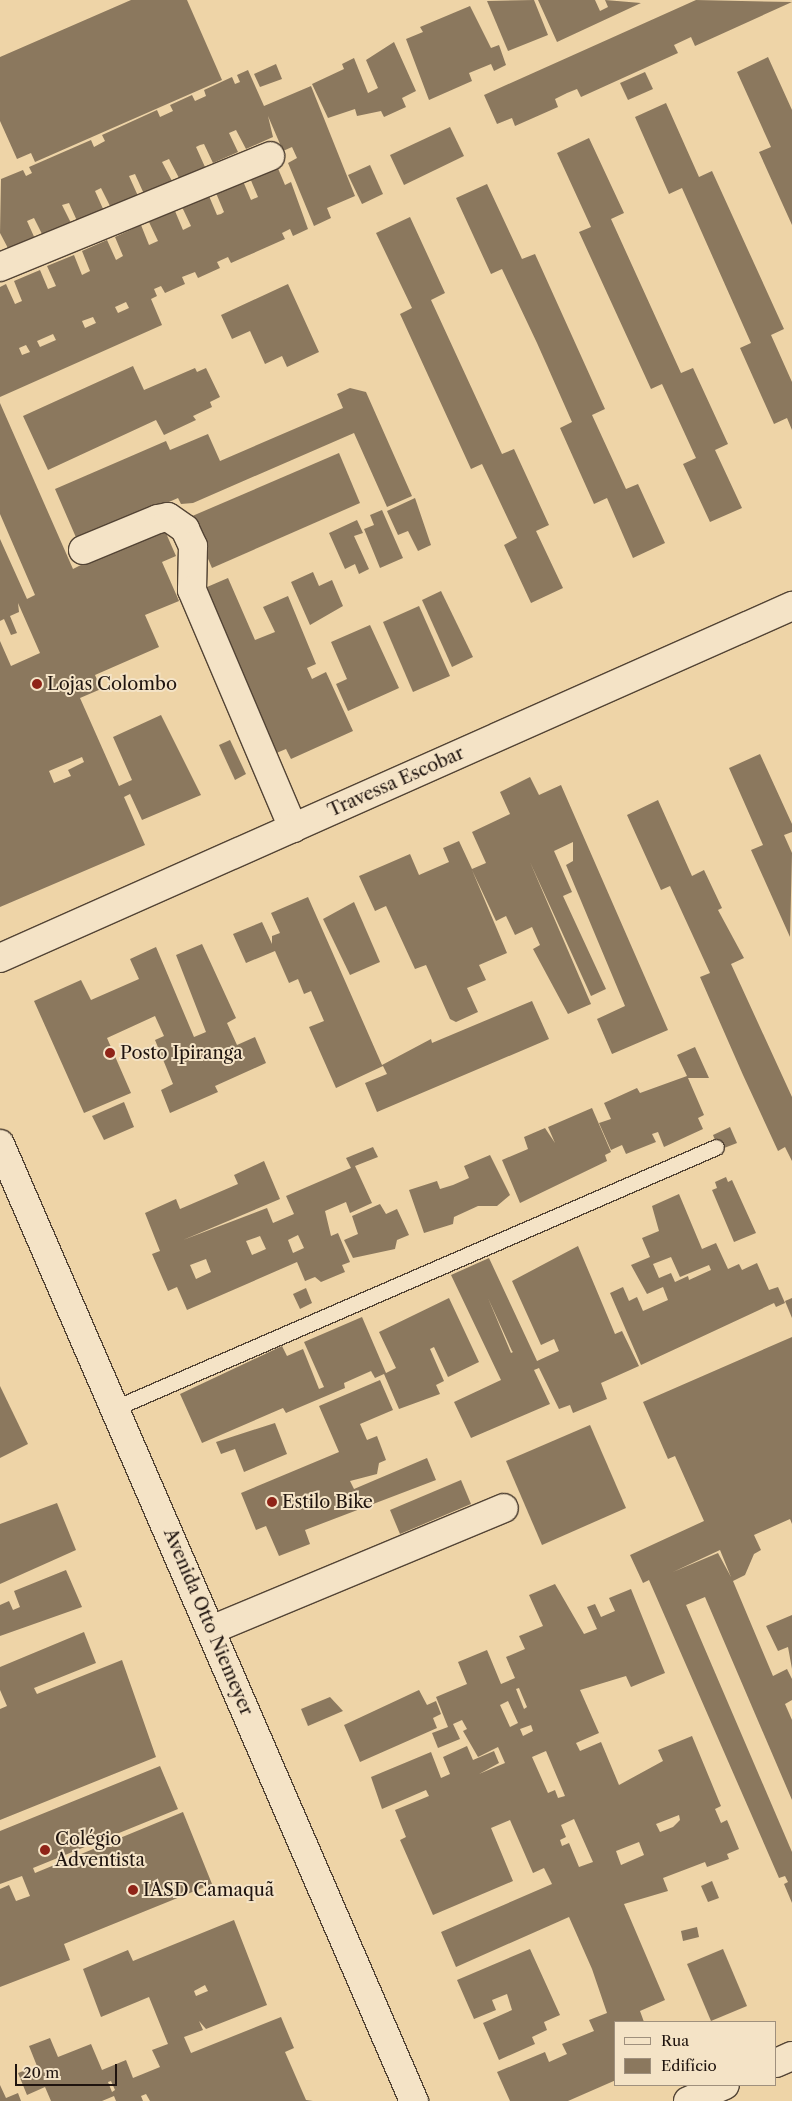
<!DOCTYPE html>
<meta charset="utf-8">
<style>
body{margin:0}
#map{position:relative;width:792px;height:2101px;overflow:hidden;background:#eed4a7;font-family:"Libre Caslon Text",serif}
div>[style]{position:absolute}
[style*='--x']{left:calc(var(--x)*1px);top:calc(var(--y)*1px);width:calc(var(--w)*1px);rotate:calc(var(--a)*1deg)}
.building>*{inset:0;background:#8b785e}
.roads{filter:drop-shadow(1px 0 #534435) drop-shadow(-1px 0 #534435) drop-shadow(0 1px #534435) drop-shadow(0 -1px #534435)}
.service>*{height:15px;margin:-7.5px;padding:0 7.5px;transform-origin:7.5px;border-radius:7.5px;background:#f4e3c6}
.minor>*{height:28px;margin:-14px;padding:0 14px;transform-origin:14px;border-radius:14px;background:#f4e3c6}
.tertiary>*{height:28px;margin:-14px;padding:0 14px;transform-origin:14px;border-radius:14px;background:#f4e3c6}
.secondary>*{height:28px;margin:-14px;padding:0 14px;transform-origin:14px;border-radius:14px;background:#f4e3c6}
.dots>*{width:14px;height:14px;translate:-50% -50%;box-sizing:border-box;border:2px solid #f4e3c6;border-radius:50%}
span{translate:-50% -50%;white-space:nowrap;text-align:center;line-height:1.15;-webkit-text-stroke:4px #f4e3c6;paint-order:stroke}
.poi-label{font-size:18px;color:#1f140f}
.left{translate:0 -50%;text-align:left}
.street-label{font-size:18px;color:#1f140f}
.legend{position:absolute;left:614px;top:2021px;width:162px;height:65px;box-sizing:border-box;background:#f4e3c6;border:1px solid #9f907d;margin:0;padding:6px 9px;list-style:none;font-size:15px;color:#1f140f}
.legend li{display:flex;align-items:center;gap:10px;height:25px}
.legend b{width:25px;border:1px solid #9f907d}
.scale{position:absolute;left:15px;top:2064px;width:102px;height:22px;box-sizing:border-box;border:2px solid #1f140f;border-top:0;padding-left:6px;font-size:15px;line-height:18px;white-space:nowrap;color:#1f140f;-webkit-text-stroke:4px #f4e3c6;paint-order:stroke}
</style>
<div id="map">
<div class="building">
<i style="clip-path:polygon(131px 0,187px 0,222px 80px,35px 162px,31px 153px,17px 159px,0 121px,0 57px)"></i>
<i style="clip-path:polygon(534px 0,548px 35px,508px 51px,487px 1px)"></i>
<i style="clip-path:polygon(538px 0,595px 0,600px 11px,608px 7px,605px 0,641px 3px,557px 42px)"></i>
<i style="clip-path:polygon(696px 0,792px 2px,695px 46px,691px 37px,674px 45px,678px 53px,581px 97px,577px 89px,567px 93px,555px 99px,558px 107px,515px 126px,512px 118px,497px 124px,484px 95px)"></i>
<i style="clip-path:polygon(470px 6px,491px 48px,499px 45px,506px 65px,494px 71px,491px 64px,469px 73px,472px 81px,429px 100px,406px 39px,423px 32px,420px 27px)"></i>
<i style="clip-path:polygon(394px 42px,416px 91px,402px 98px,406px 107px,384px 117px,381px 111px,357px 116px,355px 109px,328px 118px,312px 84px,344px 69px,342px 64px,354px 58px,368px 93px,378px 88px,366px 60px)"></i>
<i style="clip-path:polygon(768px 57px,792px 110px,792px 225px,759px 152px,771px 147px,737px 72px)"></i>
<i style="clip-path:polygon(276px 64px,282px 79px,260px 87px,254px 74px)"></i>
<i style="clip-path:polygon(248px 70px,264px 106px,311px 86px,355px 196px,327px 208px,331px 218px,314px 226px,288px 163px,297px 158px,292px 147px,283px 151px,268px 116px,273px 137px,246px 149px,236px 130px,229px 133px,238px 152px,213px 163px,204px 144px,200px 145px,196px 147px,205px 167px,179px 178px,169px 159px,162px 162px,172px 181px,144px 194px,135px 174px,129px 176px,138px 196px,111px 208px,101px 188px,95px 191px,104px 211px,78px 223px,69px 203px,62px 205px,72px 225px,44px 238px,34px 218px,27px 221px,36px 241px,10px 252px,0 233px,1px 179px,23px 170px,26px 176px,32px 173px,29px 167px,91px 140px,94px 147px,105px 141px,102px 135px,157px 110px,160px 117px,173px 111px,170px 105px,192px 95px,195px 101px,206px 96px,204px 90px,232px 77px,235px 84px,240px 82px,237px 75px)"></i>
<i style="clip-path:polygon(645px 72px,653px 89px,628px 100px,620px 83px)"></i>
<i style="clip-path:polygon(666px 103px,699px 177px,712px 171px,784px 329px,771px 335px,792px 382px,792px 430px,787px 418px,774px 424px,740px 348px,751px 343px,682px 188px,669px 194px,635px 117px)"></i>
<i style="clip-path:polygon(450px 127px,464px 156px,404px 185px,390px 155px)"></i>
<i style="clip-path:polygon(589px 138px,624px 213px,611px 219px,681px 373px,693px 368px,728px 444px,715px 450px,742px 508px,710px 522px,683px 464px,696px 458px,662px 384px,651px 389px,579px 232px,591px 227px,557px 153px)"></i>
<i style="clip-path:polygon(370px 165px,383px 194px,362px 204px,348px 175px)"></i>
<i style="clip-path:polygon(evenodd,277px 166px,285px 185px,291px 182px,308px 229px,293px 236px,290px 229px,282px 233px,285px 239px,231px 263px,228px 257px,217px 262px,220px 268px,198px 278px,195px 272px,182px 277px,185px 284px,165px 293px,161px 286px,154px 289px,157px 296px,151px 299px,162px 325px,0 397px,0 287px,6px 284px,15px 304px,22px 301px,14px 281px,40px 270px,48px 289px,56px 286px,47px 266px,74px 255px,82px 275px,90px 271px,82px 251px,107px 240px,116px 260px,123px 256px,115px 237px,141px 225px,149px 245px,158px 241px,149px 222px,175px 211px,183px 230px,191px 226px,182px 207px,209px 196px,217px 215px,221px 214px,224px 212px,216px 193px,243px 181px,251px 200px,258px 197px,250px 178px,277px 166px,126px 302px,129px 308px,118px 313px,115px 307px,126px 302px,277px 166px,93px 317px,96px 323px,85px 328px,82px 321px,93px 317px,277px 166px,53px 334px,56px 340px,40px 347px,37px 341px,53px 334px,277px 166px,26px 345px,30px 352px,22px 355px,19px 348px,26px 345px)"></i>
<i style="clip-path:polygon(487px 184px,522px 259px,535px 254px,605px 409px,592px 415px,626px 489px,638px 484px,665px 543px,633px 558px,607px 498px,594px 504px,560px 428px,572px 422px,537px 343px,502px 269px,491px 274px,456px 198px)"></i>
<i style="clip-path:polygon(410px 217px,445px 293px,431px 300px,502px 454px,514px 449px,549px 525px,536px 531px,563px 588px,531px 603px,504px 545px,517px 538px,482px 464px,471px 469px,400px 314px,412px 308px,376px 233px)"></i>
<i style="clip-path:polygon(288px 284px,319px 352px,287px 367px,282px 356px,265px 364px,250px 331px,232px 339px,221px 315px)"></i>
<i style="clip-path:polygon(133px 366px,144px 390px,195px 368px,197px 372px,206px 368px,220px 397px,210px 402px,212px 407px,193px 416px,196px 420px,164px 435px,156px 420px,48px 470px,23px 416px)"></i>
<i style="clip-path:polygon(350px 388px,366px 392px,412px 496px,387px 507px,354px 433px,193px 503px,181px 504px,178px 498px,78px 542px,55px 489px,166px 441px,170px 450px,208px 434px,220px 461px,343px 408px,337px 394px)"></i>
<i style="clip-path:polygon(evenodd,0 403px,73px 569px,162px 524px,176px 556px,162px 562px,179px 601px,145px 615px,159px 647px,95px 675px,101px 689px,80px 698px,119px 786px,132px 780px,113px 737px,161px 715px,201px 795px,142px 820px,130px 794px,124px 797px,145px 845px,0 907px,0 641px,11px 666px,40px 653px,18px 603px,19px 612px,10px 616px,17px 633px,11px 635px,4px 619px,0 621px,0 539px,27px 599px,35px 595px,0 514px,0 403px,82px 757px,84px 762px,68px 770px,71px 776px,54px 783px,49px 771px,82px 757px)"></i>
<i style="clip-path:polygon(339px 453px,360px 503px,212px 568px,190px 517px)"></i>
<i style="clip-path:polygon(415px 498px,431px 545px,418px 551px,408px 531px,398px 535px,387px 511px)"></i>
<i style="clip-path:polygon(382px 510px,403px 558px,380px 568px,364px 529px,374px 525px,370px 515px)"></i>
<i style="clip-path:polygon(357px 520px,363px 533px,354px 536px,369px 569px,359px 574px,355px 564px,345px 569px,329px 533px)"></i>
<i style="clip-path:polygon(313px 572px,319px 586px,332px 580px,343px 606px,310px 625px,291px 582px)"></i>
<i style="clip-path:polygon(228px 578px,255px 640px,275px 632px,263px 607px,288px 596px,316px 664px,307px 668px,312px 679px,326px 672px,353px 731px,291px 759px,286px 749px,274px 754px,200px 590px)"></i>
<i style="clip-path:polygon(441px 591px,473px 657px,452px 667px,422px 600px)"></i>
<i style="clip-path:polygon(419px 606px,450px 676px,413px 692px,383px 622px)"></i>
<i style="clip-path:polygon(370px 625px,399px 688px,348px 711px,336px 684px,347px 679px,331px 642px)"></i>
<i style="clip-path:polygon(230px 740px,246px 774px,235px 780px,219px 745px)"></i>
<i style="clip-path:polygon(760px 754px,792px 824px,792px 832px,784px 835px,792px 853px,790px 937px,751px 850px,763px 845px,729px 768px)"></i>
<i style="clip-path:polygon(530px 777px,539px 795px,561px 785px,668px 1030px,612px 1054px,597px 1019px,625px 1006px,566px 865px,573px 861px,573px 842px,554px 851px,572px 892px,563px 896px,606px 989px,591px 996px,530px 862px,591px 1004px,568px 1014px,533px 949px,540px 945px,532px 927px,515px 935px,506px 916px,496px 921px,472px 870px,507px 953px,479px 965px,486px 980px,467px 988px,478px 1012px,456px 1022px,450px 1019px,426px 965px,415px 969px,386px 906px,375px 911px,359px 876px,410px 854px,419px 875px,449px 862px,443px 848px,459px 841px,472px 869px,486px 863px,472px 832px,510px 814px,500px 792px)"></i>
<i style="clip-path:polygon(658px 800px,692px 876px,704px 870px,722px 908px,718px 910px,744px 958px,731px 964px,792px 1097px,792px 1161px,785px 1147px,778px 1151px,743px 1075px,700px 977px,710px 973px,670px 886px,661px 890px,627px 815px)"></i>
<i style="clip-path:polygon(308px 897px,382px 1065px,431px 1039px,432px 1043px,532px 1001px,549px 1039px,377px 1112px,365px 1083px,387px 1074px,383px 1066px,336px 1088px,309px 1027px,324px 1021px,311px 991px,304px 994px,298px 979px,289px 983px,275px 951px,246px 963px,233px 934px,262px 922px,272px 944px,272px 936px,280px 933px,271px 913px)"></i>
<i style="clip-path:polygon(354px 902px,380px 962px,350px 975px,323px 919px)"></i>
<i style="clip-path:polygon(202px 944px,236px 1018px,227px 1023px,237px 1045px,255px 1037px,266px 1063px,215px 1086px,218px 1092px,170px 1113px,161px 1090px,173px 1084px,155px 1040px,164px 1036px,155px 1016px,107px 1038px,131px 1093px,84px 1113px,34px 1001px,81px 980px,91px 1000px,139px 979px,130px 959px,156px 947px,194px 1037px,206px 1032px,176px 955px)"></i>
<i style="clip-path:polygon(695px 1047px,709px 1078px,688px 1078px,704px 1115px,698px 1118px,703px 1129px,664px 1147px,658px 1132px,652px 1134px,656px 1142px,626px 1154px,622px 1145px,611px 1150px,599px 1123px,611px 1119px,604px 1103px,637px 1088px,640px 1093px,687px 1076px,677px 1055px)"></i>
<i style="clip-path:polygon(124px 1102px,134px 1127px,104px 1140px,92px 1116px)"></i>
<i style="clip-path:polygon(592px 1108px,611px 1152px,605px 1155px,607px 1161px,520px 1203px,502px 1160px,528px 1149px,524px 1137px,545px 1128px,555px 1143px,548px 1127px)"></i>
<i style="clip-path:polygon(730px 1127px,737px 1143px,719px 1150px,713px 1135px)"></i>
<i style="clip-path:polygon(evenodd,373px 1147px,378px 1157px,355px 1166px,372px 1203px,350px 1213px,346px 1202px,325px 1211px,331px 1236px,338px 1233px,350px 1262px,342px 1265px,345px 1272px,321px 1282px,315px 1277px,305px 1281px,297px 1262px,187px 1310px,177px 1287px,168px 1291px,152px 1254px,160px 1251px,145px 1213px,176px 1199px,180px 1209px,238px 1184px,234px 1175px,264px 1161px,280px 1199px,183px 1240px,267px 1208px,273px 1223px,294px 1214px,286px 1196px,351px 1168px,346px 1158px,373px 1147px,298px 1235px,304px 1248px,293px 1253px,288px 1240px,298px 1235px,373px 1147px,260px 1236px,266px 1249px,252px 1255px,246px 1241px,260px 1236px,373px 1147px,206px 1259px,211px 1272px,196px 1279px,190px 1265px,206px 1259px)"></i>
<i style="clip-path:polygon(490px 1155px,510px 1195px,497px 1206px,478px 1206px,454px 1217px,453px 1224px,424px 1233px,409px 1190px,437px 1181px,440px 1189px,453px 1185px,469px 1178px,464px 1166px)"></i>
<i style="clip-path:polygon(726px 1177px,728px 1182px,732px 1180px,756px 1233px,734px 1242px,712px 1190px,717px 1188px,715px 1182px)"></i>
<i style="clip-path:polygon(evenodd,679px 1194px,702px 1249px,716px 1243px,728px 1269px,739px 1264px,742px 1270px,757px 1263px,769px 1290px,778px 1287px,785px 1303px,776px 1307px,774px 1303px,641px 1365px,610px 1293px,623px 1287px,629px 1301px,637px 1297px,643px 1311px,668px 1300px,663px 1287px,647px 1294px,631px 1265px,650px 1257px,642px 1238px,659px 1231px,652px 1206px,679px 1194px,671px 1257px,680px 1277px,709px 1265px,711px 1270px,689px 1280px,688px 1276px,675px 1282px,671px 1273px,659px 1278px,653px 1264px,671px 1257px)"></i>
<i style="clip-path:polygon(380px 1204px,386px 1214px,397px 1209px,409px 1235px,397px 1240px,395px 1249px,353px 1258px,344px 1240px,358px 1234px,352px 1216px)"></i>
<i style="clip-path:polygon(evenodd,578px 1246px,615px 1334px,622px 1331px,639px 1366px,601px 1383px,607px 1399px,573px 1413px,570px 1405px,559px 1409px,539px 1368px,534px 1370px,550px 1404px,471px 1438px,454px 1402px,501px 1380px,451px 1275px,489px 1258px,537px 1361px,559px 1351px,554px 1339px,541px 1345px,512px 1281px,578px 1246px,488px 1298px,512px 1351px,513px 1352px,511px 1353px,488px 1298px)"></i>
<i style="clip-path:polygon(306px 1288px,312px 1303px,300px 1309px,293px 1294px)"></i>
<i style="clip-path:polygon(449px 1298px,479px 1362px,448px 1377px,434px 1347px,430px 1349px,444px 1381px,436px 1385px,440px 1394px,399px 1409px,384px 1374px,375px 1378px,371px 1371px,344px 1383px,345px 1388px,286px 1413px,283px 1408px,202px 1443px,180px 1394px,282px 1346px,287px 1356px,303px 1349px,319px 1389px,324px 1387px,304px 1342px,362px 1317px,386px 1373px,396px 1368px,379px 1332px)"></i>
<i style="clip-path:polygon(792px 1298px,792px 1318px,785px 1301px)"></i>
<i style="clip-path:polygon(evenodd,792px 1337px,792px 1524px,790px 1519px,754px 1535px,761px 1550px,754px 1554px,745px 1575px,733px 1581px,773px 1676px,787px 1669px,792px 1679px,792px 1700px,785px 1704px,792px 1720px,792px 1800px,705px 1597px,686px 1605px,792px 1852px,792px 1903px,784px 1884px,788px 1882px,785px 1876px,779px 1878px,649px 1580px,643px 1583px,630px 1555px,704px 1521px,675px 1456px,668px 1459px,643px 1402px,792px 1337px,720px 1550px,731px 1577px,718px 1553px,673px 1572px,720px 1550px)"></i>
<i style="clip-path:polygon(380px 1380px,393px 1410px,360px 1424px,367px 1440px,377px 1436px,386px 1460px,379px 1463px,377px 1474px,350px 1481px,354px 1489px,427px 1458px,436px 1480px,305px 1530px,310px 1544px,279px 1556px,266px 1526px,256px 1530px,241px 1493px,339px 1452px,319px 1406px)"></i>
<i style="clip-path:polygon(0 1386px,28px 1444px,0 1458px)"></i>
<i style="clip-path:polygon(275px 1423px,287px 1454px,244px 1472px,235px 1449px,221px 1454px,216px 1442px)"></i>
<i style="clip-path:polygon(590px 1425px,626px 1508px,542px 1545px,506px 1461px)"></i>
<i style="clip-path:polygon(461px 1480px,471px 1504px,400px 1534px,390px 1510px)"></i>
<i style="clip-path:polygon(57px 1503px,76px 1550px,0 1584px,0 1524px)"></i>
<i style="clip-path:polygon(66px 1570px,82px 1607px,0 1636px,0 1605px,9px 1601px,13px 1610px,20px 1607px,14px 1591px)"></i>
<i style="clip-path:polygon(evenodd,555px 1584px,584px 1634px,597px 1629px,587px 1607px,595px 1604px,601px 1617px,615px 1611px,609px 1598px,631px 1589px,665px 1673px,631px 1687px,626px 1676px,580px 1690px,599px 1733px,576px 1743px,580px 1751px,601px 1742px,619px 1785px,663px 1761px,658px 1750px,692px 1736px,721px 1806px,715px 1809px,721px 1823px,727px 1820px,739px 1849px,727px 1854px,729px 1859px,707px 1867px,705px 1862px,663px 1878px,668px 1891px,624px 1904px,665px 2000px,640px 2011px,644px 2022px,616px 2022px,616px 2080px,568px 2101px,510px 2101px,497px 2072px,545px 2052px,549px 2062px,567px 2054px,562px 2044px,594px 2031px,589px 2020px,607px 2013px,592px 1969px,569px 1917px,456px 1967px,441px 1932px,552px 1884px,544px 1868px,533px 1873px,510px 1820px,491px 1828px,513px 1881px,433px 1915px,400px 1840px,406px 1837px,395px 1810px,429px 1796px,426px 1790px,382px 1809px,371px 1777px,431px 1752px,441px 1778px,450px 1774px,443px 1757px,467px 1746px,473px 1760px,494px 1751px,499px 1763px,479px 1774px,505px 1763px,498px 1747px,478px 1757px,463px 1731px,467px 1729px,462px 1720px,453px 1724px,460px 1739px,438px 1748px,432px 1733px,448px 1727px,436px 1697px,467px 1684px,458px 1662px,487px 1650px,501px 1684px,515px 1678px,506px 1657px,525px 1649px,519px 1636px,543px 1626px,529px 1595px,555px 1584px,519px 1688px,527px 1707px,524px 1709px,516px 1689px,519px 1688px,555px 1584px,508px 1701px,518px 1723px,510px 1727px,500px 1705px,508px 1701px,555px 1584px,531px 1725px,533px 1731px,523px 1736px,520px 1729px,531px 1725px,555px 1584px,546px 1751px,565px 1796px,558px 1798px,555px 1790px,548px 1793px,532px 1757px,546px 1751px,555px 1584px,679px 1815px,680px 1820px,673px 1827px,660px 1832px,656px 1824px,679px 1815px,555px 1584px,574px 1819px,593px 1862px,579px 1867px,569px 1843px,562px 1846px,560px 1840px,566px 1837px,561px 1825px,574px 1819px,555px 1584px,639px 1842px,644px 1855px,621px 1865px,616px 1851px,639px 1842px)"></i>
<i style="clip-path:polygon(792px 1615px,792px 1669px,788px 1647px,778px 1651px,766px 1626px)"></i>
<i style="clip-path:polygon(84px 1632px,96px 1663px,34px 1688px,37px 1694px,122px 1660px,156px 1757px,0 1820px,0 1709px,7px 1706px,0 1690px,0 1667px)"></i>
<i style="clip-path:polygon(419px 1690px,427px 1705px,436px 1701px,441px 1714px,433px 1718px,437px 1728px,360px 1762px,344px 1725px)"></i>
<i style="clip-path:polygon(330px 1697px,343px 1711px,308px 1726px,301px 1709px)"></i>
<i style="clip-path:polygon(160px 1766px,178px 1809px,33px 1868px,35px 1873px,183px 1812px,212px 1884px,64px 1944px,70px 1960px,0 1987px,0 1889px,9px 1885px,16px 1901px,30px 1896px,22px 1876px,0 1884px,0 1831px)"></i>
<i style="clip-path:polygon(712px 1881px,719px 1898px,708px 1902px,701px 1886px)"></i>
<i style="clip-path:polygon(evenodd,234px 1920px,267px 2005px,206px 2029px,199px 2021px,203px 2030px,184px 2037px,191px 2053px,281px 2017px,294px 2048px,285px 2052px,306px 2100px,313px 2101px,150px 2101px,146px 2094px,141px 2096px,143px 2101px,116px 2101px,114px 2096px,102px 2101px,51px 2101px,45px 2087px,27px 2095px,18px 2073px,37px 2066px,29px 2046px,50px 2038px,58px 2057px,91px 2044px,102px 2070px,126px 2060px,133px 2078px,160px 2067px,152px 2050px,168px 2044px,149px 1997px,101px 2017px,83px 1969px,128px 1950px,133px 1961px,234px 1920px,205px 1985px,208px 1991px,196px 1996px,194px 1991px,205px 1985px,234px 1920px,111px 2081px,115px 2090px,112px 2092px,108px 2082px,111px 2081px)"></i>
<i style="clip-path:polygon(697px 1927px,699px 1937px,683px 1941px,681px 1931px)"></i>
<i style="clip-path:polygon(530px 1949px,560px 2015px,544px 2022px,547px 2030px,532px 2037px,535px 2044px,499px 2060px,483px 2023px,512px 2010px,507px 1994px,492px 2000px,496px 2010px,474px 2019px,457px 1980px)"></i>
<i style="clip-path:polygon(723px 1949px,747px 2006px,711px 2021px,687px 1964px)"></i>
<i style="clip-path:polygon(0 2085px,6px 2098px,18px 2093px,21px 2101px,0 2101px)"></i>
</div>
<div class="roads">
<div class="service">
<i style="--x:115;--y:1408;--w:655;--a:-23.47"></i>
</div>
<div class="minor">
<i style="--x:0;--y:267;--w:292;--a:-22.3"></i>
<i style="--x:83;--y:550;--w:81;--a:-22.5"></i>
<i style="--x:158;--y:519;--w:10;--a:-11"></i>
<i style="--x:168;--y:517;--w:21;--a:35"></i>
<i style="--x:185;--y:529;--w:19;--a:65"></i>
<i style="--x:193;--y:546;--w:44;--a:91.3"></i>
<i style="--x:192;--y:590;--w:259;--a:67"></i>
<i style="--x:211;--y:1630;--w:317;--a:-22.6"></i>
</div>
<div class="tertiary">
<i style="--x:0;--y:958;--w:867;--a:-23.96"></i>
<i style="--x:776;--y:2063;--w:17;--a:-24"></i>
<i style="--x:688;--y:2101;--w:40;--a:-23.4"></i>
</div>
<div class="secondary">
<i style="--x:0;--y:1144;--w:1043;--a:66.61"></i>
</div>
</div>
<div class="dots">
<i style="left:37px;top:684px;background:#8f2418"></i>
<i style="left:110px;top:1053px;background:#8f2418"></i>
<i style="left:272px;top:1502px;background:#8f2418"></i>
<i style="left:45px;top:1850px;background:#8f2418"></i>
<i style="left:133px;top:1890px;background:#8f2418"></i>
</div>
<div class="poi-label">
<span class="left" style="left:47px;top:684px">Lojas Colombo</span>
<span class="left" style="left:120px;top:1053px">Posto Ipiranga</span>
<span class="left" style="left:282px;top:1502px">Estilo Bike</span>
<span class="left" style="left:55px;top:1850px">Colégio<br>Adventista</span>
<span class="left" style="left:143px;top:1890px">IASD Camaquã</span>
</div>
<div class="street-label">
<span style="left:396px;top:782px;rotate:-24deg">Travessa Escobar</span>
<span style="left:208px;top:1622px;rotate:67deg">Avenida Otto Niemeyer</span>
</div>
<ul class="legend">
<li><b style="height:6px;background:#f4e3c6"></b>Rua</li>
<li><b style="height:14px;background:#8b785e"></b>Edifício</li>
</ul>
<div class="scale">20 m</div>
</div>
